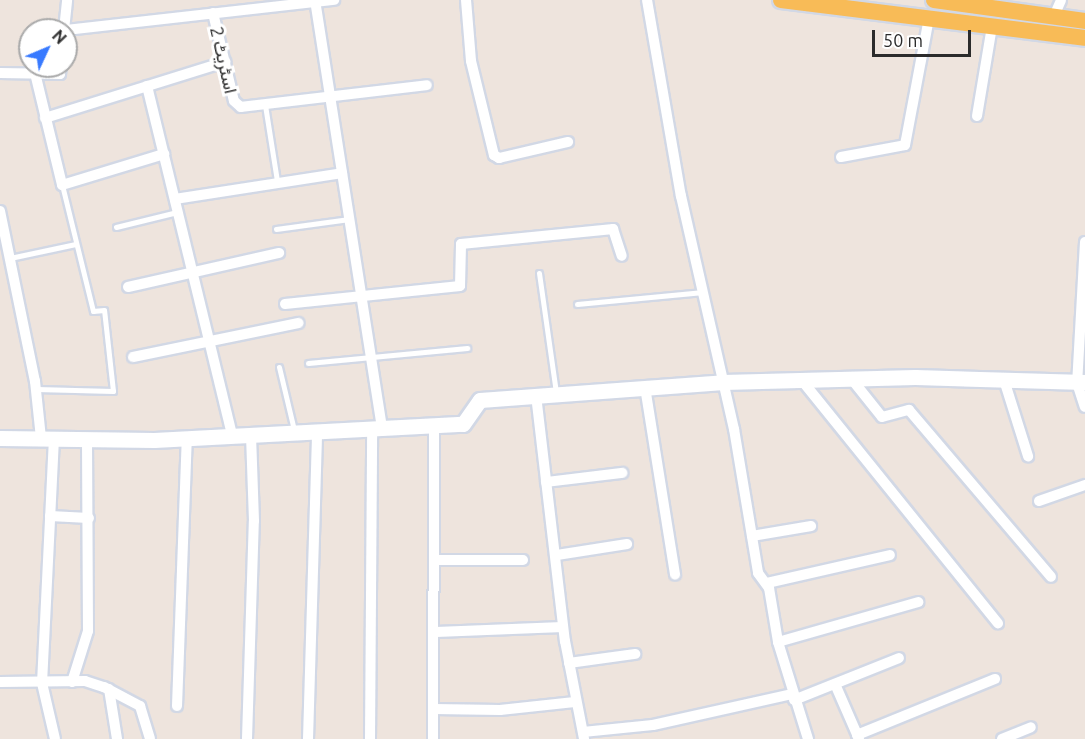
<!DOCTYPE html>
<meta charset="utf-8">
<style>
body{margin:0}
#map{position:relative;width:1085px;height:739px;overflow:hidden;background:#eee4dd;font-family:Ubuntu,Vazirmatn,sans-serif}
div>[style]{position:absolute}
[style*='--x']{left:calc(var(--x)*1px);top:calc(var(--y)*1px);width:calc(var(--w)*1px);rotate:calc(var(--a)*1deg)}
.roads{filter:drop-shadow(2px 0 #d2d8e5) drop-shadow(-2px 0 #d2d8e5) drop-shadow(0 2px #d2d8e5) drop-shadow(0 -2px #d2d8e5)}
.lane>*{height:5px;margin:-2.5px;padding:0 2.5px;transform-origin:2.5px;border-radius:2.5px;background:#fff}
.street>*{height:10px;margin:-5px;padding:0 5px;transform-origin:5px;border-radius:5px;background:#fff}
.secondary>*{height:15px;margin:-7.5px;padding:0 7.5px;transform-origin:7.5px;border-radius:7.5px;background:#fff}
.primary>*{height:16px;margin:-8px;padding:0 8px;transform-origin:8px;border-radius:8px;background:#f8bb57}
span{translate:-50% -50%;white-space:nowrap;text-align:center;line-height:1.15;-webkit-text-stroke:6px #fff;paint-order:stroke}
.street-label{font-size:18px;color:#2b2b2b}
.north{position:absolute;left:18px;top:18px;width:60px;height:60px;box-sizing:border-box;background:#fff;border:2px solid #aaa;border-radius:50%;rotate:46deg;font-size:16px;font-weight:700;line-height:24px;text-align:center;color:#2b2b2b}
.north::after{content:'';display:block;margin:auto;width:21px;height:27px;background:#387aff;clip-path:polygon(50% 0,100% 100%,50% 72%,0 100%)}
.scale{position:absolute;left:872px;top:30px;width:99px;height:27px;box-sizing:border-box;border:3px solid #2b2b2b;border-top:0;padding-left:8px;font-size:18px;line-height:21px;white-space:nowrap;color:#2b2b2b;-webkit-text-stroke:4px #fff;paint-order:stroke}
</style>
<div id="map">
<div class="roads">
<div class="lane">
<i style="--x:265;--y:105;--w:77;--a:81"></i>
<i style="--x:116;--y:227;--w:63;--a:-13.8"></i>
<i style="--x:276;--y:229;--w:74;--a:-7.8"></i>
<i style="--x:10;--y:258;--w:67;--a:-12"></i>
<i style="--x:539;--y:273;--w:120;--a:81.9"></i>
<i style="--x:577;--y:304;--w:127;--a:-5.4"></i>
<i style="--x:308;--y:363;--w:160;--a:-5.4"></i>
<i style="--x:279;--y:367;--w:65;--a:76.6"></i>
<i style="--x:36;--y:389;--w:77;--a:1.5"></i>
<i style="--x:113;--y:391;--w:81;--a:-96.3"></i>
<i style="--x:104;--y:310;--w:11;--a:175"></i>
<i style="--x:93;--y:311;--w:130;--a:-103.8"></i>
</div>
<div class="street">
<i style="--x:315;--y:0;--w:434;--a:81.1"></i>
<i style="--x:466;--y:0;--w:61;--a:85.3"></i>
<i style="--x:471;--y:61;--w:97;--a:76.3"></i>
<i style="--x:494;--y:155;--w:6;--a:31"></i>
<i style="--x:499;--y:158;--w:71;--a:-13.1"></i>
<i style="--x:647;--y:0;--w:199;--a:80.2"></i>
<i style="--x:681;--y:196;--w:239;--a:77.2"></i>
<i style="--x:734;--y:429;--w:146;--a:80.5"></i>
<i style="--x:758;--y:573;--w:19;--a:54"></i>
<i style="--x:769;--y:588;--w:55;--a:80.5"></i>
<i style="--x:778;--y:642;--w:102;--a:72.8"></i>
<i style="--x:213;--y:13;--w:90;--a:76.6"></i>
<i style="--x:234;--y:101;--w:9;--a:41"></i>
<i style="--x:241;--y:107;--w:187;--a:-6.7"></i>
<i style="--x:1054;--y:16;--w:17;--a:-66"></i>
<i style="--x:64;--y:30;--w:30;--a:-84"></i>
<i style="--x:66;--y:30;--w:270;--a:-6.4"></i>
<i style="--x:0;--y:73;--w:60;--a:1"></i>
<i style="--x:60;--y:74;--w:8;--a:-83"></i>
<i style="--x:35;--y:73;--w:115;--a:76.4"></i>
<i style="--x:62;--y:185;--w:107;--a:-16.9"></i>
<i style="--x:147;--y:86;--w:358;--a:76.3"></i>
<i style="--x:977;--y:116;--w:91;--a:-80.5"></i>
<i style="--x:45;--y:118;--w:189;--a:-17.3"></i>
<i style="--x:841;--y:157;--w:65;--a:-10.6"></i>
<i style="--x:905;--y:145;--w:129;--a:-79.3"></i>
<i style="--x:175;--y:199;--w:169;--a:-8.8"></i>
<i style="--x:0;--y:211;--w:174;--a:78.4"></i>
<i style="--x:35;--y:381;--w:57;--a:84"></i>
<i style="--x:1085;--y:242;--w:141;--a:93.2"></i>
<i style="--x:1077;--y:383;--w:25;--a:72"></i>
<i style="--x:128;--y:287;--w:155;--a:-12.7"></i>
<i style="--x:285;--y:304;--w:176;--a:-5.9"></i>
<i style="--x:460;--y:286;--w:42;--a:-88.6"></i>
<i style="--x:461;--y:244;--w:153;--a:-5.6"></i>
<i style="--x:613;--y:229;--w:28;--a:72"></i>
<i style="--x:133;--y:357;--w:169;--a:-11.6"></i>
<i style="--x:850;--y:377;--w:51;--a:51.3"></i>
<i style="--x:882;--y:417;--w:28;--a:-15"></i>
<i style="--x:909;--y:410;--w:219;--a:49.6"></i>
<i style="--x:804;--y:383;--w:309;--a:51.1"></i>
<i style="--x:1005;--y:383;--w:77;--a:72.5"></i>
<i style="--x:645;--y:387;--w:190;--a:80.9"></i>
<i style="--x:536;--y:395;--w:248;--a:83.3"></i>
<i style="--x:565;--y:641;--w:100;--a:79"></i>
<i style="--x:54;--y:438;--w:245;--a:92.8"></i>
<i style="--x:42;--y:683;--w:57;--a:76.9"></i>
<i style="--x:546;--y:482;--w:77;--a:-6.8"></i>
<i style="--x:1039;--y:501;--w:49;--a:-19.2"></i>
<i style="--x:50;--y:516;--w:39;--a:3"></i>
<i style="--x:752;--y:536;--w:60;--a:-9.6"></i>
<i style="--x:557;--y:555;--w:71;--a:-8.9"></i>
<i style="--x:435;--y:560;--w:88;--a:0"></i>
<i style="--x:767;--y:583;--w:126;--a:-12.8"></i>
<i style="--x:436;--y:632;--w:127;--a:-2.3"></i>
<i style="--x:778;--y:642;--w:146;--a:-15.9"></i>
<i style="--x:569;--y:663;--w:67;--a:-7.8"></i>
<i style="--x:0;--y:682;--w:85;--a:-0.7"></i>
<i style="--x:85;--y:681;--w:20;--a:18"></i>
<i style="--x:104;--y:687;--w:41;--a:27.8"></i>
<i style="--x:140;--y:706;--w:34;--a:73"></i>
<i style="--x:72;--y:682;--w:53;--a:-72.6"></i>
<i style="--x:88;--y:631;--w:192;--a:-90.3"></i>
<i style="--x:835;--y:684;--w:60;--a:66.4"></i>
<i style="--x:109;--y:689;--w:51;--a:80.9"></i>
<i style="--x:794;--y:700;--w:113;--a:-21.8"></i>
<i style="--x:177;--y:706;--w:268;--a:-87.9"></i>
<i style="--x:434;--y:709;--w:66;--a:0.9"></i>
<i style="--x:500;--y:710;--w:75;--a:-6.1"></i>
<i style="--x:583;--y:732;--w:70;--a:-5.7"></i>
<i style="--x:653;--y:725;--w:142;--a:-12.6"></i>
<i style="--x:857;--y:735;--w:149;--a:-22.1"></i>
<i style="--x:247;--y:739;--w:218;--a:-88.2"></i>
<i style="--x:254;--y:521;--w:88;--a:-92"></i>
<i style="--x:308;--y:739;--w:307;--a:-88.3"></i>
<i style="--x:370;--y:739;--w:310;--a:-89.6"></i>
<i style="--x:433;--y:739;--w:314;--a:-89.8"></i>
<i style="--x:1002;--y:739;--w:31;--a:-22"></i>
</div>
<div class="secondary">
<i style="--x:0;--y:438;--w:154;--a:0.7"></i>
<i style="--x:154;--y:440;--w:309;--a:-3"></i>
<i style="--x:463;--y:424;--w:29;--a:-55"></i>
<i style="--x:480;--y:400;--w:244;--a:-4.2"></i>
<i style="--x:723;--y:382;--w:192;--a:-1.5"></i>
<i style="--x:915;--y:377;--w:170;--a:1.7"></i>
</div>
<div class="primary">
<i style="--x:781;--y:0;--w:306;--a:7.1"></i>
<i style="--x:934;--y:0;--w:152;--a:7.9"></i>
</div>
</div>
<div class="street-label">
<span style="left:224px;top:60px;rotate:77deg">اسٹریٹ 2</span>
</div>
<div class="north">N</div>
<div class="scale">50 m</div>
</div>
